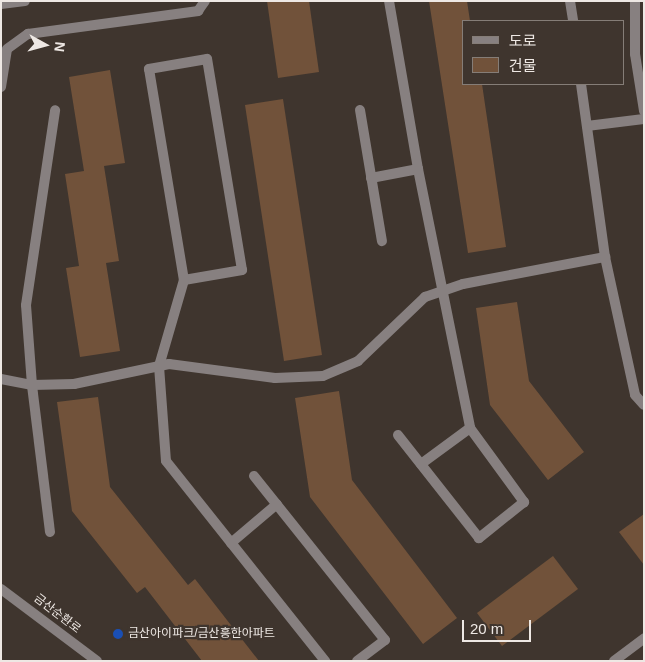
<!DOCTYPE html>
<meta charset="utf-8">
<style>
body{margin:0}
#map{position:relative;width:645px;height:662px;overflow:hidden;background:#3f352e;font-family:Helvetica,"Noto Sans KR",sans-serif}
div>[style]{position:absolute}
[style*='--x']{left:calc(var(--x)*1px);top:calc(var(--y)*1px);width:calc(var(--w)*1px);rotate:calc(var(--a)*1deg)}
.building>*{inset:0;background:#71523a}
.service>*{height:10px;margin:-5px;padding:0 5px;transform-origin:5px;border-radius:5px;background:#878080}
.minor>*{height:10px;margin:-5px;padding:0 5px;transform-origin:5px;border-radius:5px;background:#878080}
.tertiary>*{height:10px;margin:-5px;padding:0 5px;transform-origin:5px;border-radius:5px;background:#878080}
.dots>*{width:14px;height:14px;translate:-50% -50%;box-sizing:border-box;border:2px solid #3f352e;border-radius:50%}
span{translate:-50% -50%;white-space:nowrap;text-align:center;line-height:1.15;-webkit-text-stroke:4.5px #3f352e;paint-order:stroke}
.street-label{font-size:12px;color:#eee8e4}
.poi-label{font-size:12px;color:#eee8e4}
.left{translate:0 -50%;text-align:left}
.frame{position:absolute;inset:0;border:2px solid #eee8e4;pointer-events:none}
.legend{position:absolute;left:462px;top:20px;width:162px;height:65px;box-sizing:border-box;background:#3f352e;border:1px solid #857d77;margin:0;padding:6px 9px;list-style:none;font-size:15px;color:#eee8e4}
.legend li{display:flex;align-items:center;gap:10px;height:25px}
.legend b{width:25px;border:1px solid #857d77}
.north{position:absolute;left:20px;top:20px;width:50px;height:50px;-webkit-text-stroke:4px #3f352e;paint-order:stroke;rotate:97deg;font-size:14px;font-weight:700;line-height:20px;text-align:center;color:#eee8e4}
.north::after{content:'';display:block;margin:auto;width:18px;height:22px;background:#eee8e4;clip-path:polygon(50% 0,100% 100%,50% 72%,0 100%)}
.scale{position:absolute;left:462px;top:620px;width:69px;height:22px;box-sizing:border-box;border:2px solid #eee8e4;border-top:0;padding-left:6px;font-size:15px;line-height:18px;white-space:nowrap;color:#eee8e4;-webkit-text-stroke:4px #3f352e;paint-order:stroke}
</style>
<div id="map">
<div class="building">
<i style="clip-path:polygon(267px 1px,309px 1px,319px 72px,278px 78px)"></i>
<i style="clip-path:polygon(429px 1px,467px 1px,470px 21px,464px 21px,464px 84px,482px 84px,506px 247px,468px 253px)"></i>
<i style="clip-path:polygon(110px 70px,125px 163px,104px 166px,119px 261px,106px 263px,120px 351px,80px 357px,66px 268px,79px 266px,65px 174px,84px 171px,69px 77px)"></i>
<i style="clip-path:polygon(283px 99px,322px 355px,284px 361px,245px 105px)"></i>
<i style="clip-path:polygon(517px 302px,529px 381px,584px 452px,548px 480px,490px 405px,476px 308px)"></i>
<i style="clip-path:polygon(339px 391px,352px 480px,457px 618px,423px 644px,310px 497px,295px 398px)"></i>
<i style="clip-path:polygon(98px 397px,110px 487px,188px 585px,195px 579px,259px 661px,202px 661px,145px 587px,137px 593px,72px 511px,57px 402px)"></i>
<i style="clip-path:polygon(644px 514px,644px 565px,619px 532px)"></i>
<i style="clip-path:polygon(553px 556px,578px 589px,502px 646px,477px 613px)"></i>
</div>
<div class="service">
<i style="--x:389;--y:1;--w:170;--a:80.2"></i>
<i style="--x:418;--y:169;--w:264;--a:78.6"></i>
<i style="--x:470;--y:428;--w:92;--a:53.9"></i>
<i style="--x:524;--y:502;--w:58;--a:141.3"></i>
<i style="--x:479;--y:538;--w:131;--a:-128.2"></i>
<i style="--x:635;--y:1;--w:53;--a:90"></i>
<i style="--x:635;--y:54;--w:58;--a:81"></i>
<i style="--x:1;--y:4;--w:24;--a:-7"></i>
<i style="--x:360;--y:110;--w:133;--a:80.5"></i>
<i style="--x:587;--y:126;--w:57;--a:-7"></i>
<i style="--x:371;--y:178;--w:48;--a:-10.8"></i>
<i style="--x:184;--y:280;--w:59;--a:-9.8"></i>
<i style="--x:242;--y:270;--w:214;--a:-99.4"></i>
<i style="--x:207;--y:59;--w:59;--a:170.2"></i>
<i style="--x:149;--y:69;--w:214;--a:80.6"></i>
<i style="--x:184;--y:280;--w:90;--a:106.2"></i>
<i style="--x:159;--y:366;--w:95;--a:85.8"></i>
<i style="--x:166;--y:461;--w:256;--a:51.5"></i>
<i style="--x:1;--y:379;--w:32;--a:11"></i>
<i style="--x:32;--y:385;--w:42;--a:-1.4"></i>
<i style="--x:74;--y:384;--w:97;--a:-11.9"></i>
<i style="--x:169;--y:364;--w:107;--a:7.5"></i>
<i style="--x:275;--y:378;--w:48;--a:-2.4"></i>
<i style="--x:323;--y:376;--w:38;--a:-23"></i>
<i style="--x:358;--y:361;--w:93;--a:-43.7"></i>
<i style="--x:425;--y:297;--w:40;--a:-18.9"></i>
<i style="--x:463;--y:284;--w:145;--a:-10.8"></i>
<i style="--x:421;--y:464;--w:61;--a:-36.3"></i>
<i style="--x:254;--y:476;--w:210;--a:51.4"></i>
<i style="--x:385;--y:640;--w:35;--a:143"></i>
<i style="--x:50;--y:532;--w:148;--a:-97"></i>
<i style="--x:32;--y:385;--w:80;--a:-94.3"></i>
<i style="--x:26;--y:305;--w:197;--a:-81.5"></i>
<i style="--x:231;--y:543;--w:60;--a:-40.3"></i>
</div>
<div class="minor">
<i style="--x:570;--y:1;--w:20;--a:81"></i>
<i style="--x:581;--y:84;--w:175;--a:82.1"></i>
<i style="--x:605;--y:257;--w:141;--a:77.7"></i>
<i style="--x:635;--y:395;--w:13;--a:48"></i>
<i style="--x:1;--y:87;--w:38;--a:-81"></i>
<i style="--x:7;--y:49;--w:26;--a:-36"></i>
<i style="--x:28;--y:34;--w:172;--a:-7.7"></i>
<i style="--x:198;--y:11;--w:12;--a:-55"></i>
<i style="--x:614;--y:661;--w:38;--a:-37"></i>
</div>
<div class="tertiary">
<i style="--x:1;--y:589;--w:120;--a:36.9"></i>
</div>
<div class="dots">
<i style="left:118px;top:634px;background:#1a4fb4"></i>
</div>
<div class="street-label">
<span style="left:57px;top:614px;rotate:38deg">금산순환로</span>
</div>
<div class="poi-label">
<span class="left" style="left:128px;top:634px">금산아이파크/금산흥한아파트</span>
</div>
<div class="frame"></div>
<ul class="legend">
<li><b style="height:6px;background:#878080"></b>도로</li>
<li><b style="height:14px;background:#71523a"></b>건물</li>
</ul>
<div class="north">N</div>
<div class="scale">20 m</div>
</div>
